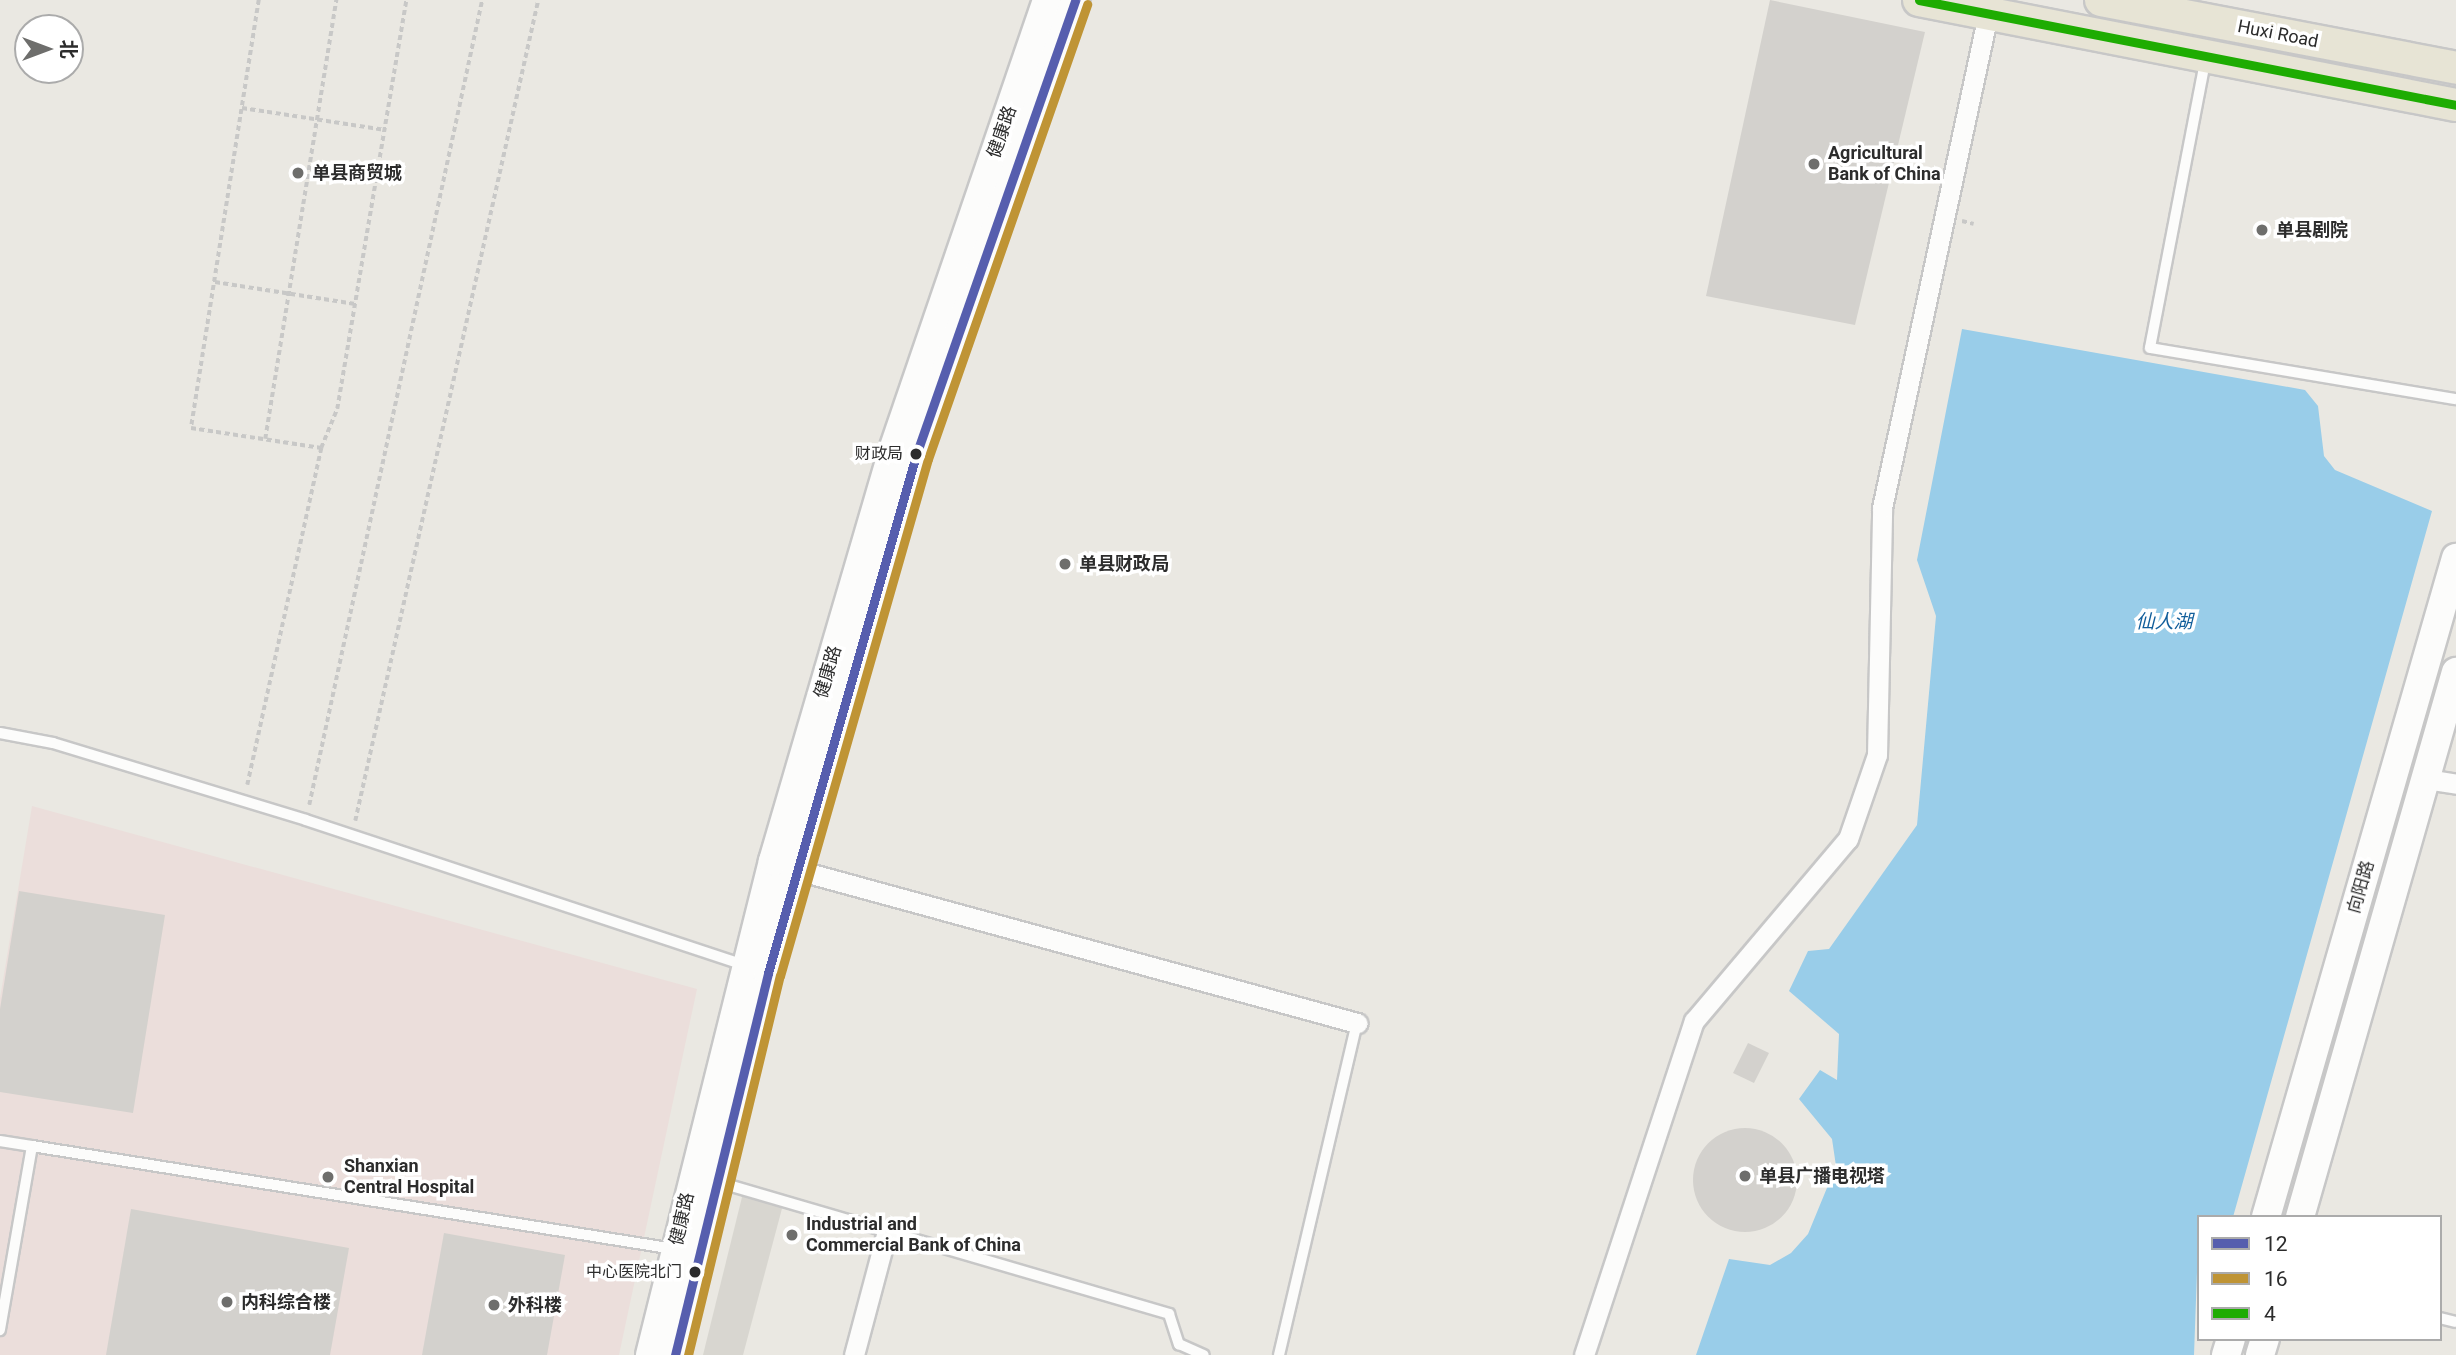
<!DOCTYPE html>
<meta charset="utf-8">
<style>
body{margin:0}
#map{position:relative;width:2456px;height:1355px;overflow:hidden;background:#eae8e2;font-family:Roboto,"Noto Sans SC",sans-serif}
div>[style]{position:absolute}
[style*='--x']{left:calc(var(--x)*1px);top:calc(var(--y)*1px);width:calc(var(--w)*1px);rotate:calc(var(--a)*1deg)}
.medical>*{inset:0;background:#ebdedb}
.plaza>*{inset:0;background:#d8d6d0}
.water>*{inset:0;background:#99cde9}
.building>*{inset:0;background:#d3d1cd}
.round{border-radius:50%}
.path>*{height:3.5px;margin-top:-1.75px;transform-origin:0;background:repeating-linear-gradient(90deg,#c8c8c7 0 5px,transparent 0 8.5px)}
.roads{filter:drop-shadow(2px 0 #c7c7c7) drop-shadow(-2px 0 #c7c7c7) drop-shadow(0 2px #c7c7c7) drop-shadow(0 -2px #c7c7c7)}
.lane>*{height:10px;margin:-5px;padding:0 5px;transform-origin:5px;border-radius:5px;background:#fcfcfb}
.street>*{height:19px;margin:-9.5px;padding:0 9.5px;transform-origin:9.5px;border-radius:9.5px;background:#fcfcfb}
.secondary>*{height:28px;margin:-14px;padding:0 14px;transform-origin:14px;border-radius:14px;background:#fcfcfb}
.primary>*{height:32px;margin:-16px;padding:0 16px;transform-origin:16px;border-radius:16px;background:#e7e4d5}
.bus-1>*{height:9px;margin:-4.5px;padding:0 4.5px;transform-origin:4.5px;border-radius:4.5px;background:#565eae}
.bus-2>*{height:9px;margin:-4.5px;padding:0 4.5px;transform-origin:4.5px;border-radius:4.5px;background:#bf9435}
.bus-3>*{height:9px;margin:-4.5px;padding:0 4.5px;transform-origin:4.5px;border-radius:4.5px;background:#1eac02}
.dots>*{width:19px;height:19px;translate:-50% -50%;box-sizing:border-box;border:4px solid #fff;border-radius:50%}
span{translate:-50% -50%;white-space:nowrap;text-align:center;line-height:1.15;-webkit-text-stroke:7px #fff;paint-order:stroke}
.bus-label{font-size:16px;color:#2c2c2c}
.right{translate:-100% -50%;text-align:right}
.street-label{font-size:18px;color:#2c2c2c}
.poi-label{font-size:18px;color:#2c2c2c;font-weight:700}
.left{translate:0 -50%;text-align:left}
.water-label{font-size:19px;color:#115e9b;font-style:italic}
.legend{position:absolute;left:2197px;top:1215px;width:245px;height:126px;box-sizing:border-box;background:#fff;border:2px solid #ababab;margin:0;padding:9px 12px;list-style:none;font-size:21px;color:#2c2c2c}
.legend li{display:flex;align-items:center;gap:14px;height:35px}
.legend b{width:35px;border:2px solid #ababab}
.north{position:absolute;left:14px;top:14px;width:70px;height:70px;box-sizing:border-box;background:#fff;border:2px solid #ababab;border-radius:50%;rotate:90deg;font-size:19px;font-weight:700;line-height:28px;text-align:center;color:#2c2c2c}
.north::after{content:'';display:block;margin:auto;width:24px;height:32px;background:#6e6e6c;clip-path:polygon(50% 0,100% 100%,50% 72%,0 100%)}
</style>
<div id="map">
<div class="medical">
<i style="clip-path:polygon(32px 806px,697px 989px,619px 1355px,0 1355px,0 998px)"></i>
</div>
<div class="plaza">
<i style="clip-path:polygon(744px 1189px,784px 1201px,743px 1355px,703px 1355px)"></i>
</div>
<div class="water">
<i style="clip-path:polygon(1962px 329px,2305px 390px,2318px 406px,2324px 456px,2335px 470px,2432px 511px,2233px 1217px,2199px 1217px,2194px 1355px,1696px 1355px,1729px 1259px,1770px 1265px,1791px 1253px,1808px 1234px,1836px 1166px,1832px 1139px,1799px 1099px,1820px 1070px,1837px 1080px,1839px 1034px,1789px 991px,1808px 951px,1829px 949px,1917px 825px,1936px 616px,1917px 560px)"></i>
</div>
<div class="building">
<i style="clip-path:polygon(1770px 0,1925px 32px,1855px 325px,1706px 296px)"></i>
<i style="clip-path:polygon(19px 891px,165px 915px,133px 1113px,0 1092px,0 1009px)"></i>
<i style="clip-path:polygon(1748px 1043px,1769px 1053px,1754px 1083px,1733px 1073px)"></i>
<i class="round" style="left:1693px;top:1128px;width:104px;height:104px"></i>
<i style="clip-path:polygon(131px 1209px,349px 1248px,330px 1355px,106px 1355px)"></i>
<i style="clip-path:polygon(444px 1233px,565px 1255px,547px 1355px,422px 1355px)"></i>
</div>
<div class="path">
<i style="--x:259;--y:0;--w:433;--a:99"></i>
<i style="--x:191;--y:428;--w:132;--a:8.7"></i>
<i style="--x:242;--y:108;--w:145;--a:8.7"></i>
<i style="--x:1962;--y:221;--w:12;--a:14"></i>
<i style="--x:215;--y:282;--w:142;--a:8.9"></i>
<i style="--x:265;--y:439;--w:445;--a:-80.8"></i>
<i style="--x:247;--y:785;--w:345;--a:-77.6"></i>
<i style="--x:321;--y:448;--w:42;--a:-67.7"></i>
<i style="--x:337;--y:409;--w:415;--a:-80.4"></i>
<i style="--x:309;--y:805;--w:823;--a:-77.87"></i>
<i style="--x:355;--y:821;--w:841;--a:-77.43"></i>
</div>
<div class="roads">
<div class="lane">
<i style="--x:2205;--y:62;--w:291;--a:100.9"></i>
<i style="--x:2150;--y:348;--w:310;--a:9.5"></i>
<i style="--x:0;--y:733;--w:54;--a:10.7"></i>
<i style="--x:53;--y:743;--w:264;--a:16.9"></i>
<i style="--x:306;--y:820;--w:462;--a:18.3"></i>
<i style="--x:0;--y:1141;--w:32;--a:9"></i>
<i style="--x:32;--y:1146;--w:187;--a:99.9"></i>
<i style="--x:32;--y:1146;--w:650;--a:9.11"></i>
<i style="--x:718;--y:1182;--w:470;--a:16.3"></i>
<i style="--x:1169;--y:1314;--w:32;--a:72"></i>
<i style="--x:1179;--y:1344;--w:27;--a:24"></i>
<i style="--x:2440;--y:1318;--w:16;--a:14"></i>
<i style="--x:1279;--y:1355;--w:341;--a:-76.8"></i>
</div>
<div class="street">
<i style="--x:2426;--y:779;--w:30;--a:9"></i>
<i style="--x:797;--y:870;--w:581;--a:15.28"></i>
<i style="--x:854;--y:1355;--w:128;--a:-75.1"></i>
<i style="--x:1584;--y:1355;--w:352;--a:-71.8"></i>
<i style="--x:1694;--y:1021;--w:238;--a:-49.8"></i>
<i style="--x:1848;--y:839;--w:89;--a:-71"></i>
<i style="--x:1877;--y:755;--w:247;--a:-88.8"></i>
<i style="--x:1882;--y:508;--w:505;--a:-77.89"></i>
</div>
<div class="secondary">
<i style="--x:2266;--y:1217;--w:686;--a:-73.92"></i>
<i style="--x:2300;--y:1217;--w:567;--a:-74.03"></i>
<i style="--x:650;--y:1355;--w:509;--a:-76.02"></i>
<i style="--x:773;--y:861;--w:428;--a:-73.7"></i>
<i style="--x:893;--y:450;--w:476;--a:-71.1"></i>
<i style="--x:675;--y:1355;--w:393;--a:-76.3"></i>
<i style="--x:768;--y:973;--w:539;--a:-74.05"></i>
<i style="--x:916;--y:455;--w:482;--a:-70.7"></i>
<i style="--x:2226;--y:1355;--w:17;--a:-73"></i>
<i style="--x:2260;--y:1355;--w:17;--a:-73"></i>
</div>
<div class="primary">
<i style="--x:1919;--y:0;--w:547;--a:11.06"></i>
<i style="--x:2101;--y:0;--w:361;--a:10.8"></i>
</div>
</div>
<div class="bus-1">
<i style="--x:675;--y:1355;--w:393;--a:-76.3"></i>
<i style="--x:768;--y:973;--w:539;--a:-74.05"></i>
<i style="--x:916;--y:455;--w:482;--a:-70.7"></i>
</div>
<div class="bus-2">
<i style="--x:688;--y:1355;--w:390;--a:-76.4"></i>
<i style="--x:780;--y:976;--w:538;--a:-74.03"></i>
<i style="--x:928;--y:459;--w:482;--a:-70.7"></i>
</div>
<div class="bus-3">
<i style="--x:1919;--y:0;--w:547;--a:11.06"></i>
</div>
<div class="dots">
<i style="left:1814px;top:164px;background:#6e6e6c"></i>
<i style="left:298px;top:173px;background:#6e6e6c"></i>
<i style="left:2262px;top:230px;background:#6e6e6c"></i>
<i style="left:916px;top:454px;background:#2c2c2c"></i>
<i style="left:1065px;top:564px;background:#6e6e6c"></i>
<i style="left:1745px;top:1176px;background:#6e6e6c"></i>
<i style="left:328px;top:1177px;background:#6e6e6c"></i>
<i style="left:792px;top:1235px;background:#6e6e6c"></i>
<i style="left:695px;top:1272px;background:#2c2c2c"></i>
<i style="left:227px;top:1302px;background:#6e6e6c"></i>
<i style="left:494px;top:1305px;background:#6e6e6c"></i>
</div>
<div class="bus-label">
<span class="right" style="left:903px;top:454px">财政局</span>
<span class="right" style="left:682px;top:1272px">中心医院北门</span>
</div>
<div class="street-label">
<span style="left:2278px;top:34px;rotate:11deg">Huxi Road</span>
<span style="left:1002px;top:132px;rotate:-71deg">健康路</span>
<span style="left:828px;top:672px;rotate:-74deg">健康路</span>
<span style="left:2361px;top:887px;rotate:-74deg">向阳路</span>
<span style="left:682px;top:1219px;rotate:-77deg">健康路</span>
</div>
<div class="poi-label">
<span class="left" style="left:1828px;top:164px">Agricultural<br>Bank of China</span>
<span class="left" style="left:312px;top:173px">单县商贸城</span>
<span class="left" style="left:2276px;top:230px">单县剧院</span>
<span class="left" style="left:1079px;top:564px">单县财政局</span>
<span class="left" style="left:344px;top:1177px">Shanxian<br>Central Hospital</span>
<span class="left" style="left:1759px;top:1176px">单县广播电视塔</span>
<span class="left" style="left:806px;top:1235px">Industrial and<br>Commercial Bank of China</span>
<span class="left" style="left:241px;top:1302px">内科综合楼</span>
<span class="left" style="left:508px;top:1305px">外科楼</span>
</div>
<div class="water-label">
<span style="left:2164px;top:622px">仙人湖</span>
</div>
<ul class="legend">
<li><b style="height:9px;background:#565eae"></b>12</li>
<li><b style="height:9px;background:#bf9435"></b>16</li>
<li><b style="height:9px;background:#1eac02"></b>4</li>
</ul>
<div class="north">北</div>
</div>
